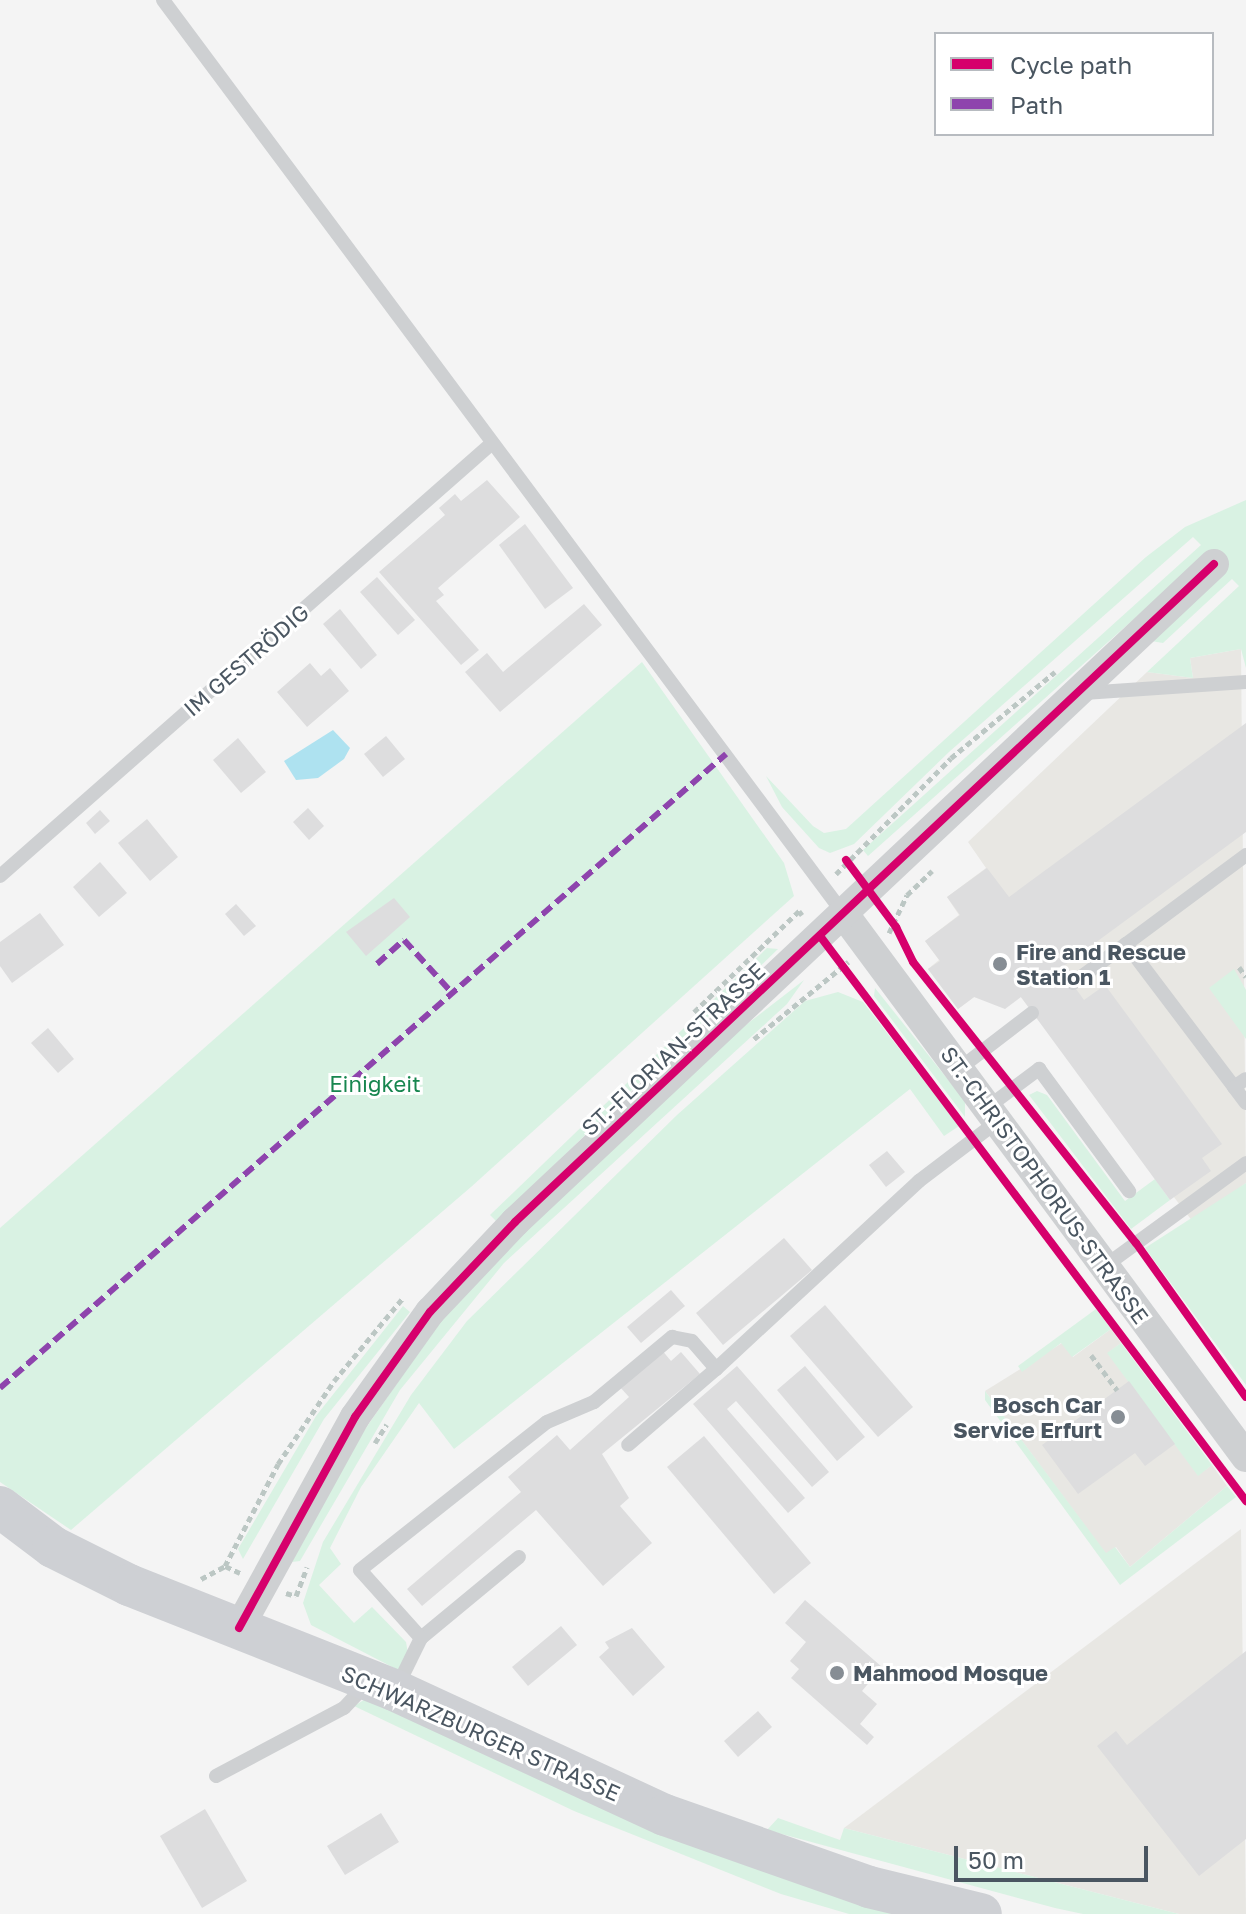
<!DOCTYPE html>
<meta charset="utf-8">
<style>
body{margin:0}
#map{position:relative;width:1246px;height:1914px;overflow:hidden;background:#f4f4f4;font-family:"Golos Text",sans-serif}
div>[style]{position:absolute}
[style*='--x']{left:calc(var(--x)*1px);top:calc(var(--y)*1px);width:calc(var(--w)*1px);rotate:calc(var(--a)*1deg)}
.commercial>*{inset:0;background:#e8e7e3}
.green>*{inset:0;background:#d9f2e3}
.water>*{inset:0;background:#aee2f0}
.building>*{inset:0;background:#ddddde}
.path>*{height:5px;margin-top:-2.5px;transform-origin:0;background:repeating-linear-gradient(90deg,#bcc7c4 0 6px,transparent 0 10px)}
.lane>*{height:14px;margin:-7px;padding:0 7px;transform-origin:7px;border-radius:7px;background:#ced0d2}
.street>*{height:30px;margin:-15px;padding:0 15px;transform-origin:15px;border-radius:15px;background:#ced0d2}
.secondary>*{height:42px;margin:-21px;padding:0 21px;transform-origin:21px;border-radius:21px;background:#ced0d4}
.quiet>*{height:6px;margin-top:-3px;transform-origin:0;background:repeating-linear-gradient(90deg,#8e44ad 0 12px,transparent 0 18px)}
.cycleway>*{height:8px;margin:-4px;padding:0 4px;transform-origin:4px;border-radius:4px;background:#d6006c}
.dots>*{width:22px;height:22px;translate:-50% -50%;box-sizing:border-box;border:4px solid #fff;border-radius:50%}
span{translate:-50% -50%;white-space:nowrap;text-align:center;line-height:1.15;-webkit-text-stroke:6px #fff;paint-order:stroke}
.street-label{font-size:22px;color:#4a5661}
.poi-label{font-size:22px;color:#4a5661;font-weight:700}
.left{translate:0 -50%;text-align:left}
.right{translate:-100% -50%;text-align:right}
.park-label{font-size:22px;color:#17864f}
.legend{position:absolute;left:934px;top:32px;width:280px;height:104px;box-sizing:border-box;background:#fff;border:2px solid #b7bbc0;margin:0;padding:10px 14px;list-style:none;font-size:24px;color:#4a5661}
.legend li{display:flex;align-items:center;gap:16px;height:40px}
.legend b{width:40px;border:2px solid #b7bbc0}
.scale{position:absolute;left:954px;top:1846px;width:194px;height:36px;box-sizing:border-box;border:4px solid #4a5661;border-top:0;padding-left:10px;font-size:24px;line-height:28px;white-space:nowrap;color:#4a5661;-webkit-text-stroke:6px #fff;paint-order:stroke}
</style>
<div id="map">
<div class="commercial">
<i style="clip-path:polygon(1241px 649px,1246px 1183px,1193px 1222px,1004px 975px,958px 1009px,928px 969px,939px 960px,925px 941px,959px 915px,947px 897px,986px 868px,968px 842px,1147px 672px,1193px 678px,1190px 658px)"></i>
<i style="clip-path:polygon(1111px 1329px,1121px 1343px,1108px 1353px,1198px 1475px,1212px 1465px,1227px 1486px,1130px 1567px,1116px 1547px,1106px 1554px,985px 1391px,1062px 1343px,1073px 1357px)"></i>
<i style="clip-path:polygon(1241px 1529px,1246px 1914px,1179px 1914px,844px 1828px)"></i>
</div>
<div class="green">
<i style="clip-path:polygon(1246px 500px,1246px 668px,1241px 649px,1190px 658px,1193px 678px,1147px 672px,1239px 586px,1232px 579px,1163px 643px,1151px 641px,1208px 553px,868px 856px,863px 850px,1201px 545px,1193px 537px,949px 752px,854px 844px,830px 853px,819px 848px,782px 807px,766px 776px,813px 826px,824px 833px,846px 829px,1146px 557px,1185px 527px)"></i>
<i style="clip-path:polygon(642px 662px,784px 863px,794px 896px,471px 1187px,71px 1530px,0 1482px,0 1228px)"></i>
<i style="clip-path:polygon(767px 948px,778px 949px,496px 1221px,490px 1215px)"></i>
<i style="clip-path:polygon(1234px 969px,1246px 990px,1246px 1039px,1209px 988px)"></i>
<i style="clip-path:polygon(804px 980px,787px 1004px,504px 1263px,400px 1390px,300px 1561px,292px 1562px,352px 1448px,439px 1323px,497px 1257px,725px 1041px)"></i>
<i style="clip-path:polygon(875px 988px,965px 1101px,965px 1117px,874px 996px)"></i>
<i style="clip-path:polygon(838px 992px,863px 1002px,959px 1126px,944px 1136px,910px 1089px,454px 1449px,419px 1403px,361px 1487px,330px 1548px,341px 1564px,319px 1585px,354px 1623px,372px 1607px,406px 1642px,408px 1654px,398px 1670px,311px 1625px,303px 1603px,323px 1542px,411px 1395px,467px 1321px,677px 1115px,805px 1001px)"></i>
<i style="clip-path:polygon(1037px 1091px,1047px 1095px,1125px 1201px,1155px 1179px,1170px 1200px,1131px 1229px,1029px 1095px)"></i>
<i style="clip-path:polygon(1246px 1183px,1246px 1385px,1145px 1248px)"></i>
<i style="clip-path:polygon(403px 1306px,410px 1312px,324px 1419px,243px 1559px,238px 1549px,316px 1416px)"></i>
<i style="clip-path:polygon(1096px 1309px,1111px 1329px,1072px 1357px,1061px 1343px,1022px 1372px,1018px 1366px)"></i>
<i style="clip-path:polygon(1121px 1343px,1212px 1465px,1198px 1476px,1107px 1353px)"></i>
<i style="clip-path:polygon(985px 1391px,1106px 1553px,1115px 1547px,1130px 1567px,1227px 1486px,1236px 1497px,1120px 1585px,985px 1400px)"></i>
<i style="clip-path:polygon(372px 1695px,924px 1914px,849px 1914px,781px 1894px,574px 1811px,354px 1706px)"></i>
<i style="clip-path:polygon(778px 1818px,840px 1840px,844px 1828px,1179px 1914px,1083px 1914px,1055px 1908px,767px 1830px)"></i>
</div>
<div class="water">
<i style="clip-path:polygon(333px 730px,350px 748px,344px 759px,318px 778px,296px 780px,284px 761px)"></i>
</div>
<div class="building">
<i style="clip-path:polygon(487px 480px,520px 517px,438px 588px,444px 595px,436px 601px,479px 650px,461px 665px,379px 572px,445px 515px,439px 508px,455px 494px,461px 501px)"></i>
<i style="clip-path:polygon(525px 524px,573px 588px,545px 609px,499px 545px)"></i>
<i style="clip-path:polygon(377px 577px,415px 620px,398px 635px,360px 592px)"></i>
<i style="clip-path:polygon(584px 604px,602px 625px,500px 712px,465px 672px,487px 653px,503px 672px)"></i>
<i style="clip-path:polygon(340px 609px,377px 655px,361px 669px,323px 624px)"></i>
<i style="clip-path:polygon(310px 663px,321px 676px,330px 668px,349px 691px,307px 727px,277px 692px)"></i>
<i style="clip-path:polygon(1246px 723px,1246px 832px,1061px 968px,1084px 1000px,1105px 985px,1222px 1144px,1202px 1158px,1211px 1171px,1170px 1200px,1021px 997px,1005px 1009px,974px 997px,958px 1009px,928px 969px,940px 961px,925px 941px,960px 915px,947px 897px,987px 868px,1009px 897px)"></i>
<i style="clip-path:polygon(386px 736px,405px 759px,383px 777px,364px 754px)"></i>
<i style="clip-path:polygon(238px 738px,266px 772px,241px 793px,213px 760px)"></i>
<i style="clip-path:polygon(308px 808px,324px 826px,309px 840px,293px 822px)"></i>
<i style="clip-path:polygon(100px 810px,110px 821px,95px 834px,86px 823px)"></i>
<i style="clip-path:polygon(147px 819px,178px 857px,150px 881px,118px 843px)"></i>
<i style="clip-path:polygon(100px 862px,127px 893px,99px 917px,73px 887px)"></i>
<i style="clip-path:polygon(394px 898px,410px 917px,366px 956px,346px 932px)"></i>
<i style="clip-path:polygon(236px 904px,256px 926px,244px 936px,225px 914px)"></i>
<i style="clip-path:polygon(40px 913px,64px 945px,12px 983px,0 966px,0 942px)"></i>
<i style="clip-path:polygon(48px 1028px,74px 1059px,58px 1073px,31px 1043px)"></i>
<i style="clip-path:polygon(887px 1151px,905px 1172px,886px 1187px,869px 1165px)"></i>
<i style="clip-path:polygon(784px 1238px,812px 1270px,723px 1345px,696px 1313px)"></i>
<i style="clip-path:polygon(671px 1290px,685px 1306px,641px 1343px,627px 1327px)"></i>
<i style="clip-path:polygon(825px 1305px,913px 1407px,878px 1437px,790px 1336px)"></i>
<i style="clip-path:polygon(661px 1349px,671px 1361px,681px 1352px,700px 1374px,602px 1454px,629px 1498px,620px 1506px,652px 1543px,603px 1586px,536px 1510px,422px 1606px,407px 1589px,521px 1492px,508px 1477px,557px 1435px,570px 1450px,629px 1397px,619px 1386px)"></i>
<i style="clip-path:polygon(737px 1366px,829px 1472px,812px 1487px,736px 1401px,727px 1409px,805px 1498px,788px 1513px,693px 1404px)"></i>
<i style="clip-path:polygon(805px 1366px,865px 1437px,837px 1461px,777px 1390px)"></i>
<i style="clip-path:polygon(1129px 1381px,1175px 1444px,1145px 1466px,1135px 1453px,1078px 1494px,1042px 1445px)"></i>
<i style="clip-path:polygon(704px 1436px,811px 1563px,774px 1594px,667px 1467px)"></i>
<i style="clip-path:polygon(805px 1600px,882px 1667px,862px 1691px,877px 1704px,860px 1724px,874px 1737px,867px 1745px,791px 1678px,799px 1669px,790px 1661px,806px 1642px,785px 1623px)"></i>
<i style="clip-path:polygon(561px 1626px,577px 1645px,528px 1686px,512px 1667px)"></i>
<i style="clip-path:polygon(632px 1628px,665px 1667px,633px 1696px,599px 1657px,609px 1648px,605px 1642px)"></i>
<i style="clip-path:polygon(1246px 1651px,1246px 1839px,1199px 1876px,1097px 1746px,1116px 1731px,1127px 1745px)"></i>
<i style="clip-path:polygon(758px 1711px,772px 1727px,738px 1757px,724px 1741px)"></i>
<i style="clip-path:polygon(205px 1809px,247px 1881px,202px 1908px,160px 1836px)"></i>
<i style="clip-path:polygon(381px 1813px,399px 1842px,345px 1875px,327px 1846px)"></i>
</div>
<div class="path">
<i style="--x:836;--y:874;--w:163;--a:-45.2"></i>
<i style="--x:951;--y:758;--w:135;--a:-39.6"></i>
<i style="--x:889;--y:933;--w:42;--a:-64.7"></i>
<i style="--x:907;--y:895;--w:35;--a:-44"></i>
<i style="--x:1239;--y:967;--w:12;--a:55"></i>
<i style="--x:694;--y:1012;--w:146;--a:-43.9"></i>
<i style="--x:799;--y:911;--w:5;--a:53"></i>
<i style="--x:754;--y:1039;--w:122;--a:-39.3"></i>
<i style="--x:1091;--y:1355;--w:44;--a:53.4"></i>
<i style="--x:375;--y:1443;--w:22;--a:-58"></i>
<i style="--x:240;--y:1573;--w:17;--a:-155"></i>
<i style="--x:225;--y:1566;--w:115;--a:-62.5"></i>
<i style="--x:278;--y:1464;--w:100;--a:-56"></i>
<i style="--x:334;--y:1381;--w:107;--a:-50.3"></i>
<i style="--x:201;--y:1579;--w:27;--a:-28"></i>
<i style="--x:286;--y:1593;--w:10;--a:17"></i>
<i style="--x:296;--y:1596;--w:31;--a:-69"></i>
</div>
<div class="lane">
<i style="--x:163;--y:0;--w:1138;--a:53.32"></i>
<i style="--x:1084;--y:693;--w:162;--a:-3.9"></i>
<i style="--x:1246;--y:855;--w:149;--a:143.4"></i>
<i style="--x:1126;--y:944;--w:179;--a:52.9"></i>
<i style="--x:1234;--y:1087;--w:14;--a:-34"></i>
<i style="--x:0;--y:876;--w:654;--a:-41.34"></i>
<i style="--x:1073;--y:983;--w:66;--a:-36.3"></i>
<i style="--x:959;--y:1069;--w:92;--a:-37.5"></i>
<i style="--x:1234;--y:1087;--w:20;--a:53"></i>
<i style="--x:988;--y:1107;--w:64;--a:-36.7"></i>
<i style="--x:1039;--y:1069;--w:152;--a:53.6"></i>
<i style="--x:1105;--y:1266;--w:175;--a:-36.1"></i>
<i style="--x:716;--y:1369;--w:277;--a:-42.8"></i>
<i style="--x:919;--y:1181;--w:99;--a:-37.2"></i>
<i style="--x:421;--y:1638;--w:127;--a:-39.6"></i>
<i style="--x:397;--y:1687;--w:55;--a:-63.9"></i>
<i style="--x:421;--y:1638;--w:91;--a:-131.9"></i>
<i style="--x:360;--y:1570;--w:238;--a:-38.4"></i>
<i style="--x:547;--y:1422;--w:51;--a:-23.1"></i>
<i style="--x:594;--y:1402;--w:102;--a:-39.8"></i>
<i style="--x:672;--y:1337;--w:20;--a:11"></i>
<i style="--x:692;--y:1341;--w:37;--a:49"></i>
<i style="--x:716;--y:1369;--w:116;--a:139.2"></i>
<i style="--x:216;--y:1776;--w:145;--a:-28"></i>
<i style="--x:344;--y:1708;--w:33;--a:-47"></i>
</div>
<div class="street">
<i style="--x:843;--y:913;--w:677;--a:53.47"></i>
<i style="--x:239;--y:1628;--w:241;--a:-61.2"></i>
<i style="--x:355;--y:1417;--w:129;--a:-54.5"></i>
<i style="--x:430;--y:1312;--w:124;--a:-46.6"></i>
<i style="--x:515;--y:1222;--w:960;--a:-43.27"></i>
</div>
<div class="secondary">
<i style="--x:0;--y:1507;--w:66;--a:37"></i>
<i style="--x:53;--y:1547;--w:85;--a:26.6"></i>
<i style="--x:129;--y:1585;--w:285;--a:21.6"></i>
<i style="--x:394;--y:1690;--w:298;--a:24.8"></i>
<i style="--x:665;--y:1815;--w:216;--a:19.4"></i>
<i style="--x:869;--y:1887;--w:115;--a:13.6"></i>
</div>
<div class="quiet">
<i style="--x:377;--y:964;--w:36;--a:-42"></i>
<i style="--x:404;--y:940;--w:72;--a:47.8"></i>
<i style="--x:0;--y:1388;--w:964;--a:-41.13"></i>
</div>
<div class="cycleway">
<i style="--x:846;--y:860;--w:84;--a:53.3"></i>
<i style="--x:896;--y:927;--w:39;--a:64"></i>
<i style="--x:913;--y:962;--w:359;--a:51.6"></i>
<i style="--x:1136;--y:1243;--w:189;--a:54.5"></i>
<i style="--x:820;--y:936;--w:708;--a:52.98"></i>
<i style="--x:239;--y:1628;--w:241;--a:-61.2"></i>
<i style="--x:355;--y:1417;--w:129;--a:-54.5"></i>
<i style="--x:430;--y:1312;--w:124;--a:-46.6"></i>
<i style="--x:515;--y:1222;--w:960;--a:-43.27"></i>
</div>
<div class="dots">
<i style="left:1000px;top:964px;background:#868d94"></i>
<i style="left:1118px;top:1417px;background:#868d94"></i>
<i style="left:837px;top:1673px;background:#868d94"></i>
</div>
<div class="street-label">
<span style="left:246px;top:660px;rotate:-41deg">IM GESTRÖDIG</span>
<span style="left:673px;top:1049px;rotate:-43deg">ST.-FLORIAN-STRASSE</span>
<span style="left:1045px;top:1185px;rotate:54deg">ST.-CHRISTOPHORUS-STRASSE</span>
<span style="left:481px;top:1733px;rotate:24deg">SCHWARZBURGER STRASSE</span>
</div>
<div class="poi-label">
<span class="left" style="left:1016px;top:964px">Fire and Rescue<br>Station 1</span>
<span class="right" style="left:1102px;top:1417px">Bosch Car<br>Service Erfurt</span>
<span class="left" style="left:853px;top:1673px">Mahmood Mosque</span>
</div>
<div class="park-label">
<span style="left:375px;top:1084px">Einigkeit</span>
</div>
<ul class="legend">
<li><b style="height:10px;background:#d6006c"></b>Cycle path</li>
<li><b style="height:10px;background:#8e44ad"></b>Path</li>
</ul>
<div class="scale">50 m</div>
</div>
